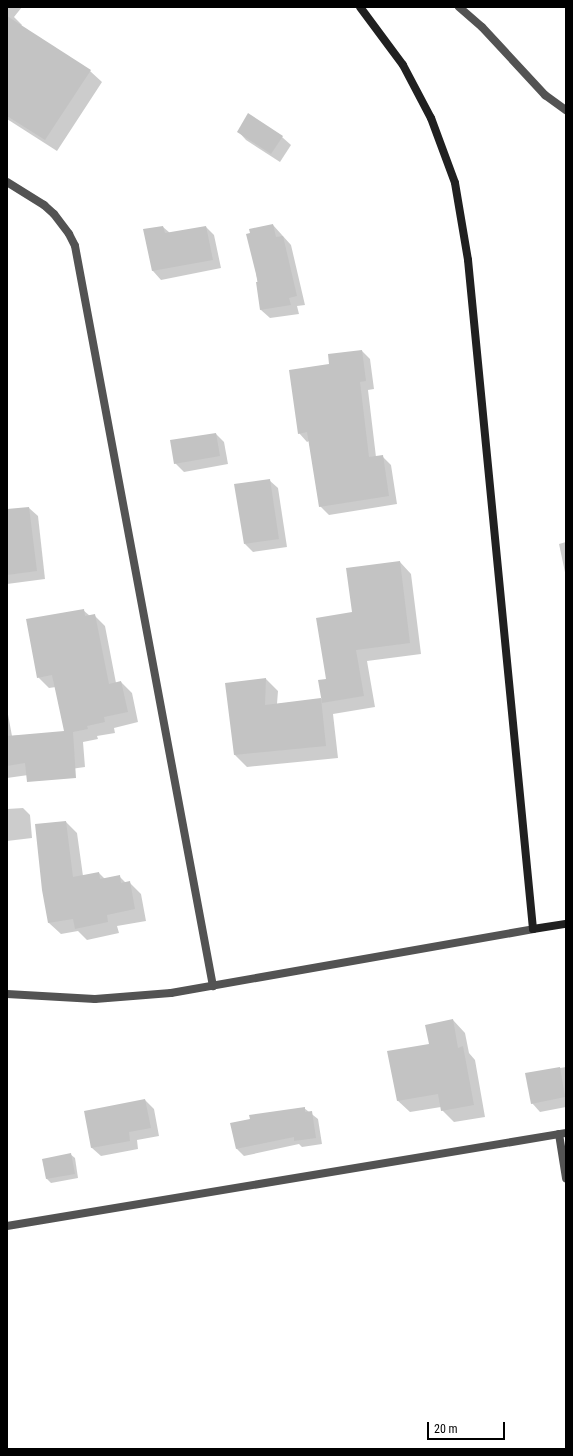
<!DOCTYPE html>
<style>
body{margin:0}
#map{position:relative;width:573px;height:1456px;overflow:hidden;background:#fff;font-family:"Roboto Condensed",sans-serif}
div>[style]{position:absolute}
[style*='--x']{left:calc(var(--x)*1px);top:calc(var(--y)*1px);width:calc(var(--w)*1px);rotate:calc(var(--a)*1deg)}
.shadow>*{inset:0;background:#0003}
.building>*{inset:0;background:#c3c3c3}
.street>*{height:8px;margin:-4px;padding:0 4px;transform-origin:4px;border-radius:4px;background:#535353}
.secondary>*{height:8px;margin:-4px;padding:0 4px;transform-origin:4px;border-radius:4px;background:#202020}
span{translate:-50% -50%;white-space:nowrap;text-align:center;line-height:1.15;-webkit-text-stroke:4px #fff;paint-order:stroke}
.frame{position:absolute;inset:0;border:8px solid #000;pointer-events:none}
.scale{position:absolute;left:427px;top:1422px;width:78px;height:18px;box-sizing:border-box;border:2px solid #000;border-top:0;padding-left:5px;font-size:12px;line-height:14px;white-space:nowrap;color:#000;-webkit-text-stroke:3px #fff;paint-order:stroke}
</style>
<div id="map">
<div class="shadow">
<i style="clip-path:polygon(7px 7px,22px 7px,14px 17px,22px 25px,21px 26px,90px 71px,102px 82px,57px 151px,7px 119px)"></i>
<i style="clip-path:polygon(238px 131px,282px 137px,291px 145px,280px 162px,246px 140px)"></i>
<i style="clip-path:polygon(273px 225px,291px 245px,305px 305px,297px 306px,299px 314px,270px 318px,261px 310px,251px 234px)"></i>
<i style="clip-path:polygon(163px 227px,170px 233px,206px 227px,214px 235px,221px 268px,161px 280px,153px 271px,145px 230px)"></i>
<i style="clip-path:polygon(362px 351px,370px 359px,374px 389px,368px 390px,376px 457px,382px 456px,391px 465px,397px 504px,329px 515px,320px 506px,309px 441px,307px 442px,299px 433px,330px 365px)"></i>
<i style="clip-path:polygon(216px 434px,224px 442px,228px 464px,184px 472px,175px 463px)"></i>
<i style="clip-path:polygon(269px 480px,278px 488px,287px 547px,253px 552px,245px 544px)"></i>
<i style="clip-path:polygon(29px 508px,38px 516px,45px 579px,7px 584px,7px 510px)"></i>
<i style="clip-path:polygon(566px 542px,566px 577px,559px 544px)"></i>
<i style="clip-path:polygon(400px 562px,411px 574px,421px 654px,367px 661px,375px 707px,333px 714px,338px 758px,247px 767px,235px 755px,226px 684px,266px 679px,278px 691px,277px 704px,322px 699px,327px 680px)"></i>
<i style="clip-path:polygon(83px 610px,90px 616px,94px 615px,105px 626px,116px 683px,121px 682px,132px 693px,138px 722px,114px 728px,115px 733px,97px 736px,98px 739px,83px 742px,85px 767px,7px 778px,7px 709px,12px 736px,65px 732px,56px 687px,49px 688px,38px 677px)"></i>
<i style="clip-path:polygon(23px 808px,30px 815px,32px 838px,7px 841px,7px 809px)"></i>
<i style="clip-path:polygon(66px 822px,77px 833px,83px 876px,99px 873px,105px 879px,119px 876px,126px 883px,129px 882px,141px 894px,146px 921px,117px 926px,119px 933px,87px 940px,78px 931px,61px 934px,49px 923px,43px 889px)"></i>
<i style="clip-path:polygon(453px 1020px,465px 1033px,469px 1053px,475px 1060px,485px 1117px,454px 1122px,442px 1110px,441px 1107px,410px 1112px,397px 1100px,430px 1045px)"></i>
<i style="clip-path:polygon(566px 1067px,566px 1107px,540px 1112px,532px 1103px,526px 1074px)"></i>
<i style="clip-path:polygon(145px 1100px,154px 1109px,159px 1136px,137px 1140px,138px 1149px,101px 1156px,92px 1148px,85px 1112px)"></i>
<i style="clip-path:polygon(304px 1108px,318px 1119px,322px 1144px,302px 1147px,299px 1144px,244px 1156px,237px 1149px,231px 1124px)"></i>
<i style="clip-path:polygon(70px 1154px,75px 1158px,78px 1178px,51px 1183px,46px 1178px)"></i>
</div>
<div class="building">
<i style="clip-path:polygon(7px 16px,91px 70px,45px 140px,7px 116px)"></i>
<i style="clip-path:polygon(248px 113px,283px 136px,271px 154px,237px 132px)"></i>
<i style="clip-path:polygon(273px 224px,276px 237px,283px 236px,297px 296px,289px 298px,291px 305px,260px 310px,256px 282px,258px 282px,246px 234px,250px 233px,249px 229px)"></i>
<i style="clip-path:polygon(163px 226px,165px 233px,206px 226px,213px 260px,152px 271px,143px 229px)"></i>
<i style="clip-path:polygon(362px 350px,366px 381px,360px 382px,369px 457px,383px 455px,389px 496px,319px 507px,307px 432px,298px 434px,289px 370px,329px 364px,328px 354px)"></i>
<i style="clip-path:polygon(216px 433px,220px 456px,174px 464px,170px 440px)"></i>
<i style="clip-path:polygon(270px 479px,279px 539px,244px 544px,234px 484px)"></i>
<i style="clip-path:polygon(29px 507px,37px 571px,7px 575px,7px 509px)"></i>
<i style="clip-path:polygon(400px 561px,410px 643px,356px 650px,364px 696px,322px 703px,318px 680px,326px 679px,316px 618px,352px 612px,346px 568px)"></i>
<i style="clip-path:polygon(84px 609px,85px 616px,95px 614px,109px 684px,121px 681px,128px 712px,104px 717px,105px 722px,87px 726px,88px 729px,73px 732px,76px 778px,27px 782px,25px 763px,7px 766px,7px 736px,64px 731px,52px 675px,37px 678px,26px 619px)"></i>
<i style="clip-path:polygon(266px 678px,265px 705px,321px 698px,326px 746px,234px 755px,225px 683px)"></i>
<i style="clip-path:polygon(66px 821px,73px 877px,99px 872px,100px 879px,120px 875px,121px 883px,130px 881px,135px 909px,107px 915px,108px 922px,75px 929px,73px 919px,48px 923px,42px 890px,35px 824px)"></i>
<i style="clip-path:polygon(453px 1019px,458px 1048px,463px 1046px,474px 1105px,441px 1111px,438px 1094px,397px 1101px,387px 1051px,429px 1044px,425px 1025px)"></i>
<i style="clip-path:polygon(560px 1067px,565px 1097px,531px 1104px,525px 1073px)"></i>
<i style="clip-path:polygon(145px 1099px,151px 1128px,129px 1132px,130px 1141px,91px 1148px,84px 1111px)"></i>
<i style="clip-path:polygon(305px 1107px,305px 1112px,312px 1111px,316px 1138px,294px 1141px,294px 1137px,236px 1149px,230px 1123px,250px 1119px,249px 1115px)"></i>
<i style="clip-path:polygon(71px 1153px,75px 1174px,46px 1179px,42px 1159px)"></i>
</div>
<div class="street">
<i style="--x:459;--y:7;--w:30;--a:41"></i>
<i style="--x:482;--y:27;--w:93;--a:47.2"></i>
<i style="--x:545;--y:95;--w:26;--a:36"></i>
<i style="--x:7;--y:182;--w:44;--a:31.9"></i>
<i style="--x:44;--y:205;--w:13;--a:42"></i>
<i style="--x:54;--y:214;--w:25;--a:53"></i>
<i style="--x:69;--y:234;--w:13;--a:63"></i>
<i style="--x:75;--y:246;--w:753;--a:79.44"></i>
<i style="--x:7;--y:994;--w:88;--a:3.3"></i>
<i style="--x:95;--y:999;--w:76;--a:-4.5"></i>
<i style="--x:171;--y:993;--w:368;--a:-10"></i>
<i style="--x:559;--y:1134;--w:45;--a:81"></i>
<i style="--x:7;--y:1226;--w:567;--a:-9.45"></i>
</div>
<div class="secondary">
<i style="--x:360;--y:7;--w:72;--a:53.4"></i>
<i style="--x:403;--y:65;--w:60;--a:62.2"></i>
<i style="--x:431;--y:118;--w:69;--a:69.7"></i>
<i style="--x:455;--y:183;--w:78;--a:80.4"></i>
<i style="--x:468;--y:260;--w:672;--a:84.45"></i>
<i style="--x:533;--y:929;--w:33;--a:-9"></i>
</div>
<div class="frame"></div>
<div class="scale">20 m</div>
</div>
